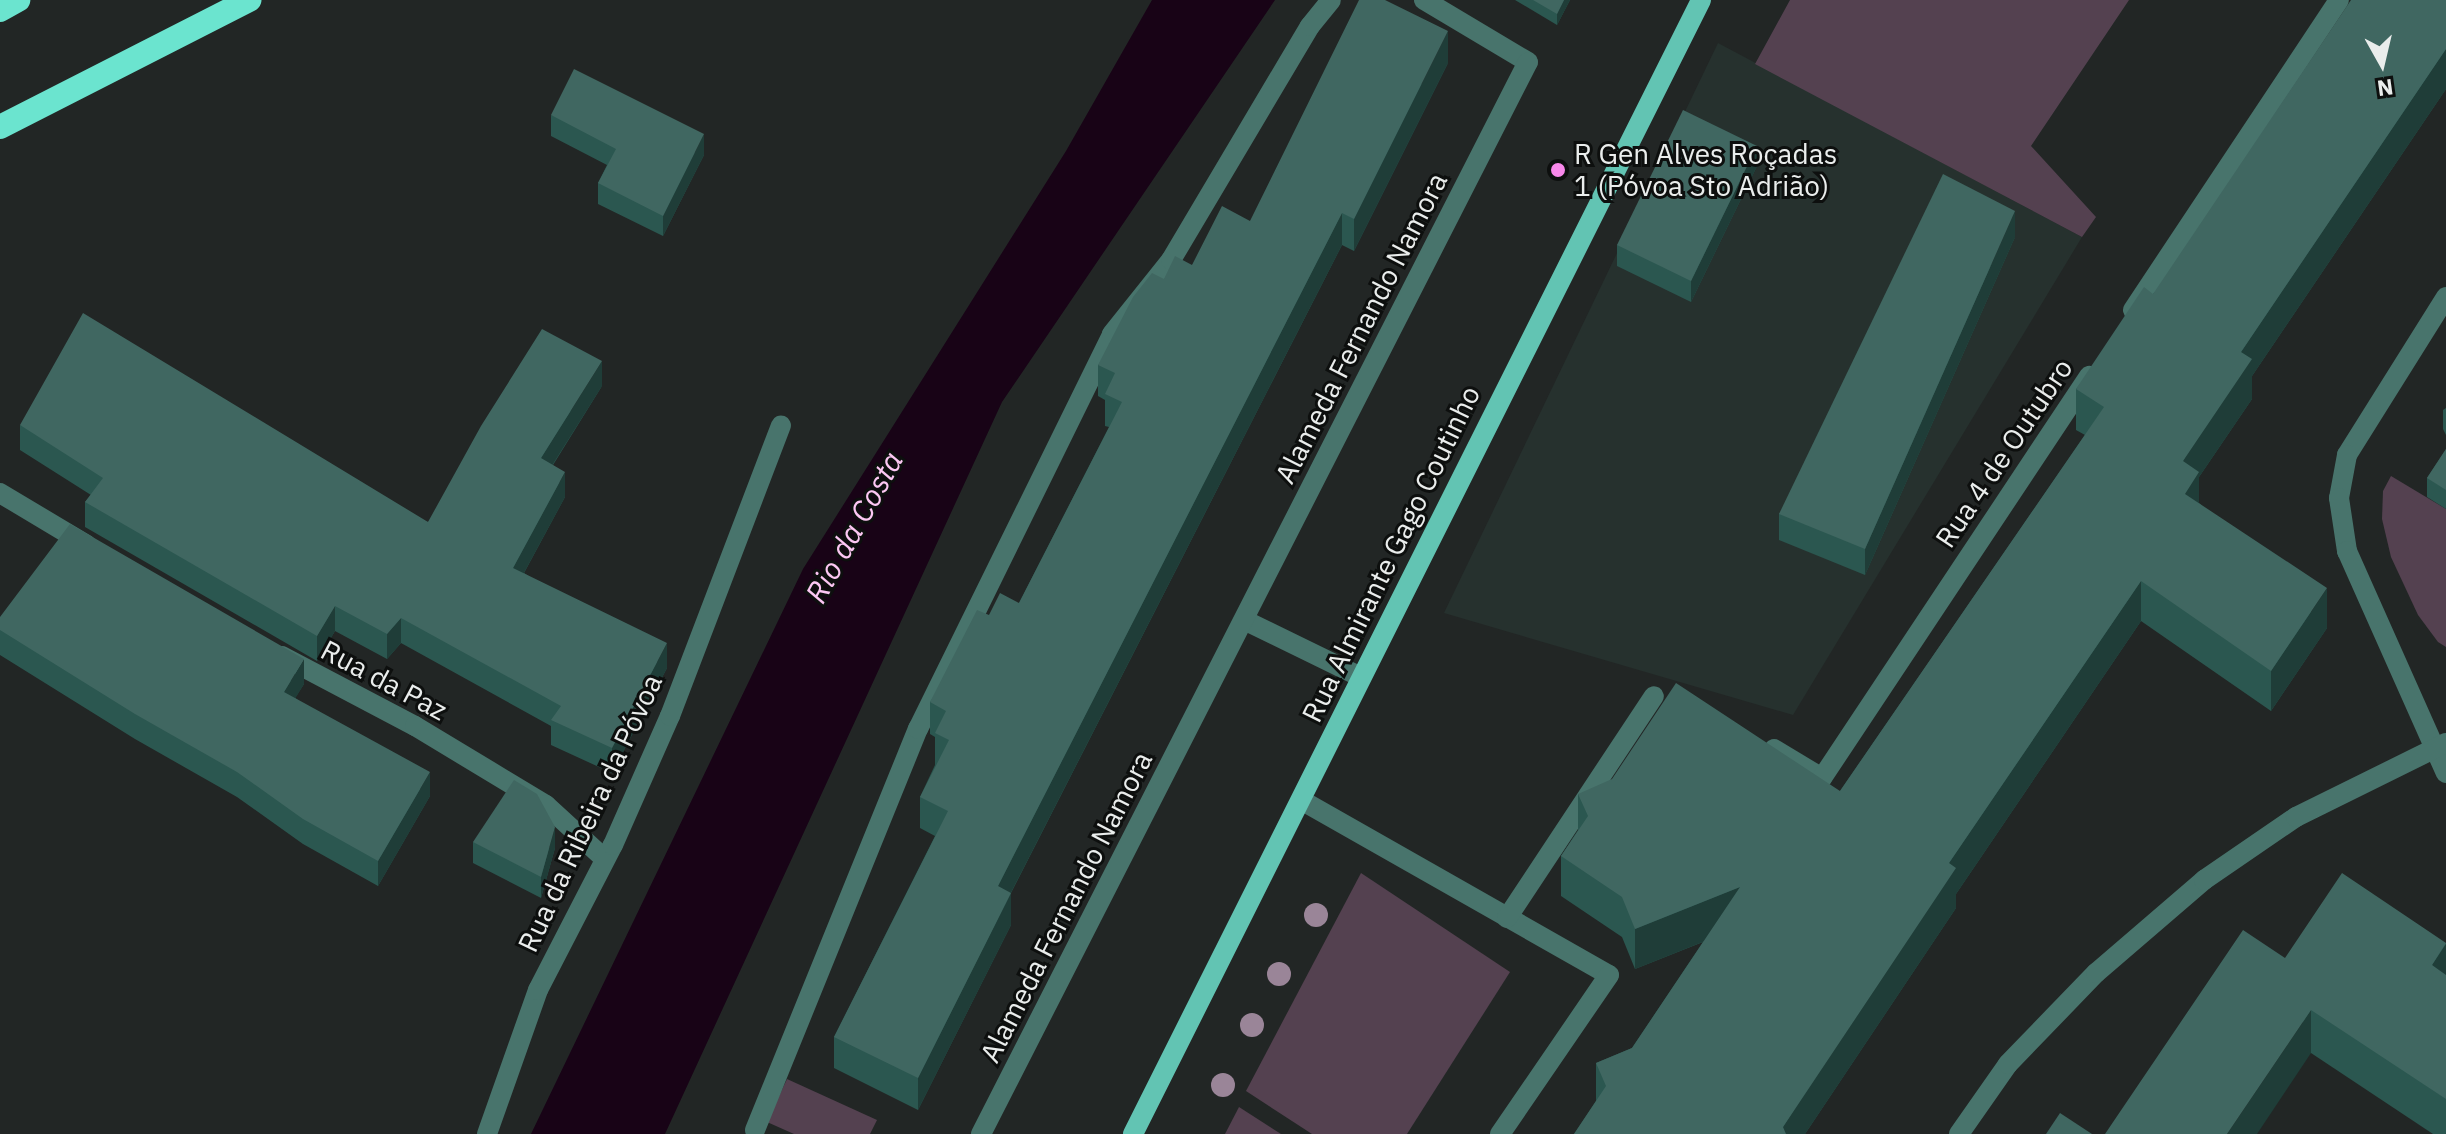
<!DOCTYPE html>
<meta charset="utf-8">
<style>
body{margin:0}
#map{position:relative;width:2446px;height:1134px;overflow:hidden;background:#222625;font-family:"IBM Plex Sans",sans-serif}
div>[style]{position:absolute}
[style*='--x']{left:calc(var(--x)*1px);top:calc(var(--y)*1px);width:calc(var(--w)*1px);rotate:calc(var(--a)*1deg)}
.built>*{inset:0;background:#26312e}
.green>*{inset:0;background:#544150}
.water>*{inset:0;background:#180316}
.lane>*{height:20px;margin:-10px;padding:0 10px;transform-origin:10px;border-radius:10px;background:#48746c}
.street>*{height:20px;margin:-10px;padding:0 10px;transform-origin:10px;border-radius:10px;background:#48746c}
.primary>*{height:20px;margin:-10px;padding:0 10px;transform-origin:10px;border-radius:10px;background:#62c4b3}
.highway>*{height:24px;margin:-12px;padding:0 12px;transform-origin:12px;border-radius:12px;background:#6be4cf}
.trees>*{width:24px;height:24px;margin:-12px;border-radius:50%;background:#9a8598}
.wall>*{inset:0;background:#2b5750}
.shaded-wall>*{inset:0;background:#1f3d38}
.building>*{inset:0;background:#406761}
.dots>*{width:22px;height:22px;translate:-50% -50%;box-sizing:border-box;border:4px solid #0d0f0e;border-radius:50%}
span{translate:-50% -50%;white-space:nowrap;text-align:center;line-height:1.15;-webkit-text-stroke:6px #0d0f0e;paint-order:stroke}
.poi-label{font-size:28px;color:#eaedec}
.left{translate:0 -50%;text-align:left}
.street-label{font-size:28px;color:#eaedec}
.water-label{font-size:30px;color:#fcc7f3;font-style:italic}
.north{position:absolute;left:2342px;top:24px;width:80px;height:80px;-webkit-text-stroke:6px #0d0f0e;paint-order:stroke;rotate:172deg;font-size:22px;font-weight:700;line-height:32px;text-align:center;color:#eaedec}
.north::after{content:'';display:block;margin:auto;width:28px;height:36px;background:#eaedec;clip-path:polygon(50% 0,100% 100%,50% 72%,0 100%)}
</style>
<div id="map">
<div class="built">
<i style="clip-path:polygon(1718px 43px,2082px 237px,1793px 715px,1444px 613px)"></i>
</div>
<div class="green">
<i style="clip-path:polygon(1790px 0,2129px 0,2031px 146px,2096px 217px,2082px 237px,1755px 64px)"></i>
<i style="clip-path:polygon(2391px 476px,2446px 509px,2446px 647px,2438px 642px,2418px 615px,2391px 557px,2382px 519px,2383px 491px)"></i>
<i style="clip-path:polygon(1361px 873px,1510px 972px,1407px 1134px,1312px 1134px,1246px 1091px)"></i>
<i style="clip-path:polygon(787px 1079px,877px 1120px,870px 1134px,794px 1134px,767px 1122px)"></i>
<i style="clip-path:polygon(1239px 1107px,1281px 1134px,1225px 1134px)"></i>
</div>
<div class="water">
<i style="clip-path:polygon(1152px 0,1275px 0,1002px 402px,665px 1134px,531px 1134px,803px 569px,1066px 151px)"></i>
</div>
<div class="lane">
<i style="--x:1424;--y:0;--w:121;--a:30.8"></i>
<i style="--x:1774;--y:749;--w:56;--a:31.1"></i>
<i style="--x:755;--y:1130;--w:433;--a:-67.9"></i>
<i style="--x:918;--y:729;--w:440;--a:-63.8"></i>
<i style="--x:1112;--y:334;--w:95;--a:-51.4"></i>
<i style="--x:1171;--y:260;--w:272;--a:-59.3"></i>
<i style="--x:1310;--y:26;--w:33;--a:-51"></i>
</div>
<div class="street">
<i style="--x:2446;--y:297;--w:186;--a:122.1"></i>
<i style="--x:2347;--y:455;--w:44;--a:100.5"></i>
<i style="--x:2339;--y:498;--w:54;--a:81.4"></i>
<i style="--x:2347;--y:551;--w:243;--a:66"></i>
<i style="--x:2133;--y:310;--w:372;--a:-56.4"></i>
<i style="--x:0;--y:493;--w:101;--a:30.9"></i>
<i style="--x:1244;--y:620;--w:130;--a:26"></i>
<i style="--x:282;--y:656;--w:150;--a:27.8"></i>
<i style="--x:415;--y:726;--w:153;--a:31.1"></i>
<i style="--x:546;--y:805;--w:80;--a:42.5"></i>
<i style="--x:1822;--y:778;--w:483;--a:-56.4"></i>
<i style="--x:1301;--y:800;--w:354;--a:29.6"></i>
<i style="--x:1609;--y:975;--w:193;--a:124.4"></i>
<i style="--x:1507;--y:918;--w:266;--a:-56.5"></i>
<i style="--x:487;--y:1134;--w:153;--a:-70.5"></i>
<i style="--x:538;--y:990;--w:163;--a:-62.7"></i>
<i style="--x:613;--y:845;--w:141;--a:-66.2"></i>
<i style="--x:670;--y:716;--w:311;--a:-69.1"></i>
<i style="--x:981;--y:1134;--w:1203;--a:-62.97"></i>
<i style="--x:1959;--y:1134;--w:85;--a:-55"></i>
<i style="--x:2008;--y:1064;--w:127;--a:-46"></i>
<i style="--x:2096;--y:973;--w:143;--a:-40.7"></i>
<i style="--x:2204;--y:880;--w:112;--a:-34.4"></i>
<i style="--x:2296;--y:817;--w:167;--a:-26.3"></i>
</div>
<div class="primary">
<i style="--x:1133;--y:1134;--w:1268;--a:-63.39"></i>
</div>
<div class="highway">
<i style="--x:0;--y:10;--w:21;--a:-29"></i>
<i style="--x:0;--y:127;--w:280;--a:-27"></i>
</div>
<div class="trees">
<i style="left:1316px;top:915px"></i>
<i style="left:1279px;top:974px"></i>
<i style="left:1252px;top:1025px"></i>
<i style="left:1223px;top:1085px"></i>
</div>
<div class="wall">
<i style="clip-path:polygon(1515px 0,1570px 0,1557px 25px)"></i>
<i style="clip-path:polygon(2446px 0,2446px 89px,2252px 376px,2252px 399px,2199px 477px,2199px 503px,2327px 628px,2271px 711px,2141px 621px,1956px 894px,1956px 908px,1805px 1134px,1574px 1134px,1596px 1101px,1596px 1063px,1632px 1048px,1703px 942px,1635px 969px,1622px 937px,1561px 896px,1561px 856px,1578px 830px,1578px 794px,1840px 791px,2085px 435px,2076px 430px,2076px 389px,2153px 294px)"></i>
<i style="clip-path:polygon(1448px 63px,1354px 251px,1342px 245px,1011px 893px,1011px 925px,918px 1110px,834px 1068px,834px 1037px,935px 836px,920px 828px,920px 797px,935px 765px,935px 737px,930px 734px,930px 702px,989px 615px,1019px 603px,1109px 427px,1105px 426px,1105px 400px,1098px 396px,1098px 365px,1164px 279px,1192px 265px,1250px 221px)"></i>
<i style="clip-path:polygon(551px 115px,704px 155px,663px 236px,598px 204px,598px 183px,607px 165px,551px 136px)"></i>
<i style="clip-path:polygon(1757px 166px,1691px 302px,1617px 266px,1617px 245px)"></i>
<i style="clip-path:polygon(2015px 237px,1865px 575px,1779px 540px,1779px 514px)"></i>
<i style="clip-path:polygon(602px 386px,553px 465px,565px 497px,524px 573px,667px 668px,612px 773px,551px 745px,551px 726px,401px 643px,387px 659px,335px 631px,317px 661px,85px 527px,85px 502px,91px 495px,20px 450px,20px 425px,428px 522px)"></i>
<i style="clip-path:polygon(2446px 408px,2446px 435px,2443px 429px,2443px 410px)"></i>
<i style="clip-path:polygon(2446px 449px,2446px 509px,2427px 497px,2427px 478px)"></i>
<i style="clip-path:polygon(0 617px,304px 684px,295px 698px,430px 796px,378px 886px,303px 844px,237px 797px,135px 739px,0 655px)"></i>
<i style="clip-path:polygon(473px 842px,555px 848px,541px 898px,473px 863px)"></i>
<i style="clip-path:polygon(2446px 943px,2446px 1134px,2433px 1134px,2311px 1053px,2285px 958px)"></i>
</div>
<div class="shaded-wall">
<i style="clip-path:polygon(1564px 0,1570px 0,1557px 25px,1557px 14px)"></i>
<i style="clip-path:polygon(1448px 31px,1448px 63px,1354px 251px,1354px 219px)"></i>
<i style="clip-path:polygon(2446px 49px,2446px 89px,2252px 376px,2252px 399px,2199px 477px,2199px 512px,2185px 534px,2183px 461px,2241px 352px)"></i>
<i style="clip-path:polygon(704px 134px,704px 155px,663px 236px,663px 216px)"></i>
<i style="clip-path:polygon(1757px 146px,1757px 166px,1691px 302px,1691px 281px)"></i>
<i style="clip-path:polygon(2015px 211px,2015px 237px,1865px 575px,1865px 549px)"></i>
<i style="clip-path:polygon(1342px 213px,1342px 245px,998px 918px,998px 886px)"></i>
<i style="clip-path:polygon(602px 361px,602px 386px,541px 483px,541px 458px)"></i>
<i style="clip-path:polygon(565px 472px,565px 497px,513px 593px,513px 568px)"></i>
<i style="clip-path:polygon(2141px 581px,2141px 621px,1956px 894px,1956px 908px,1805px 1134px,1783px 1134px,1783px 1127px,1949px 863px)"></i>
<i style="clip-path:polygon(2327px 588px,2327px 628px,2271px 711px,2271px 671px)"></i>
<i style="clip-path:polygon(335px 606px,335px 631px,317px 661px,317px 636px)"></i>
<i style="clip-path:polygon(401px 618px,401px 643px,387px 659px,387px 634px)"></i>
<i style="clip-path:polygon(667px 643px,667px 668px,612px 773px,612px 748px)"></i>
<i style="clip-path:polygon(304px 659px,304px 684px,284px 717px,284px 692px)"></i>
<i style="clip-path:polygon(430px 772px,430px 796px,378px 886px,378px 861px)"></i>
<i style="clip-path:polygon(555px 827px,555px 848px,541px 898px,541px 877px)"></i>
<i style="clip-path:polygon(1740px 887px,1740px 927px,1635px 969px,1635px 929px)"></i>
<i style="clip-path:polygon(1011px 893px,1011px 925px,918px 1110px,918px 1078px)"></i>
<i style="clip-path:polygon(2446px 944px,2446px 987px,2432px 965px)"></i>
<i style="clip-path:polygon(2311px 1010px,2311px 1053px,2257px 1134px,2227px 1134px)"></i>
</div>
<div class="building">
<i style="clip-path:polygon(1359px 0,1385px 0,1448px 31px,1354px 219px,1342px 213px,998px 886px,1011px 893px,918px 1078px,834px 1037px,948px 811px,920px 797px,949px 740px,935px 733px,946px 711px,930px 702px,977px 610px,989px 615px,1000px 593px,1019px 603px,1122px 402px,1105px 394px,1115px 373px,1098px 365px,1133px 297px,1152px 273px,1164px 279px,1175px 256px,1192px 265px,1222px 206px,1250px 221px)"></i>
<i style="clip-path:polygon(1533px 0,1564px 0,1557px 14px)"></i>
<i style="clip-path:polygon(2351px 0,2446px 0,2446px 49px,2241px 352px,2252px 359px,2183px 461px,2199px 472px,2185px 494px,2327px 588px,2271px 671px,2141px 581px,1949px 863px,1956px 868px,1783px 1127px,1786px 1134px,1574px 1134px,1606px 1086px,1596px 1063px,1632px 1048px,1740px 887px,1635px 929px,1622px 897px,1561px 856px,1588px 816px,1578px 794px,1612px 779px,1676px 683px,1840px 791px,2104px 407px,2076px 389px,2144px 287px,2153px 294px)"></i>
<i style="clip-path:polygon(574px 69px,704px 134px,663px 216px,598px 183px,616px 149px,551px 115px)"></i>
<i style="clip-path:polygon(1683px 110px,1757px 146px,1691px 281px,1617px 245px)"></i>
<i style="clip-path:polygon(1943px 174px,2015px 211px,1865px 549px,1779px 514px)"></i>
<i style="clip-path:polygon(83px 313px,428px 522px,481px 426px,542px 329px,602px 361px,541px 458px,565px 472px,513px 568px,667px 643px,612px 748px,551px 720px,561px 706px,401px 618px,387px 634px,335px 606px,317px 636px,85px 502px,103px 478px,20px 425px)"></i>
<i style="clip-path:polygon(2446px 449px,2446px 490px,2427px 478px)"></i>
<i style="clip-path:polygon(70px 524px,304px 659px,284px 692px,430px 772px,378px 861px,303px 819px,237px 772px,135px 714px,0 630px,0 617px)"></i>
<i style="clip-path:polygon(514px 780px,537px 794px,555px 827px,541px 877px,473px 842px)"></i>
<i style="clip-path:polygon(2342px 873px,2446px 943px,2432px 965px,2446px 975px,2446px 1099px,2311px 1010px,2227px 1134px,2105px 1134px,2243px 930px,2285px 958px)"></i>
<i style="clip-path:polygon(2060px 1113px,2092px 1134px,2046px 1134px)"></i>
</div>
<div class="dots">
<i style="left:1558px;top:170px;background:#f888ea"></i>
</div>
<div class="poi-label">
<span class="left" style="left:1574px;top:170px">R Gen Alves Roçadas<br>1 (Póvoa Sto Adrião)</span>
</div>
<div class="street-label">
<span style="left:1361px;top:328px;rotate:-63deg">Alameda Fernando Namora</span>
<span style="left:2004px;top:453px;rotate:-56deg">Rua 4 de Outubro</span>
<span style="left:1391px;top:554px;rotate:-64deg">Rua Almirante Gago Coutinho</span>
<span style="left:384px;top:680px;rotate:28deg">Rua da Paz</span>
<span style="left:590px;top:813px;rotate:-65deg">Rua da Ribeira da Póvoa</span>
<span style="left:1066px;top:907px;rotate:-63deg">Alameda Fernando Namora</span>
</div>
<div class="water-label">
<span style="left:854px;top:527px;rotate:-61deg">Rio da Costa</span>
</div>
<div class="north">N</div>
</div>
